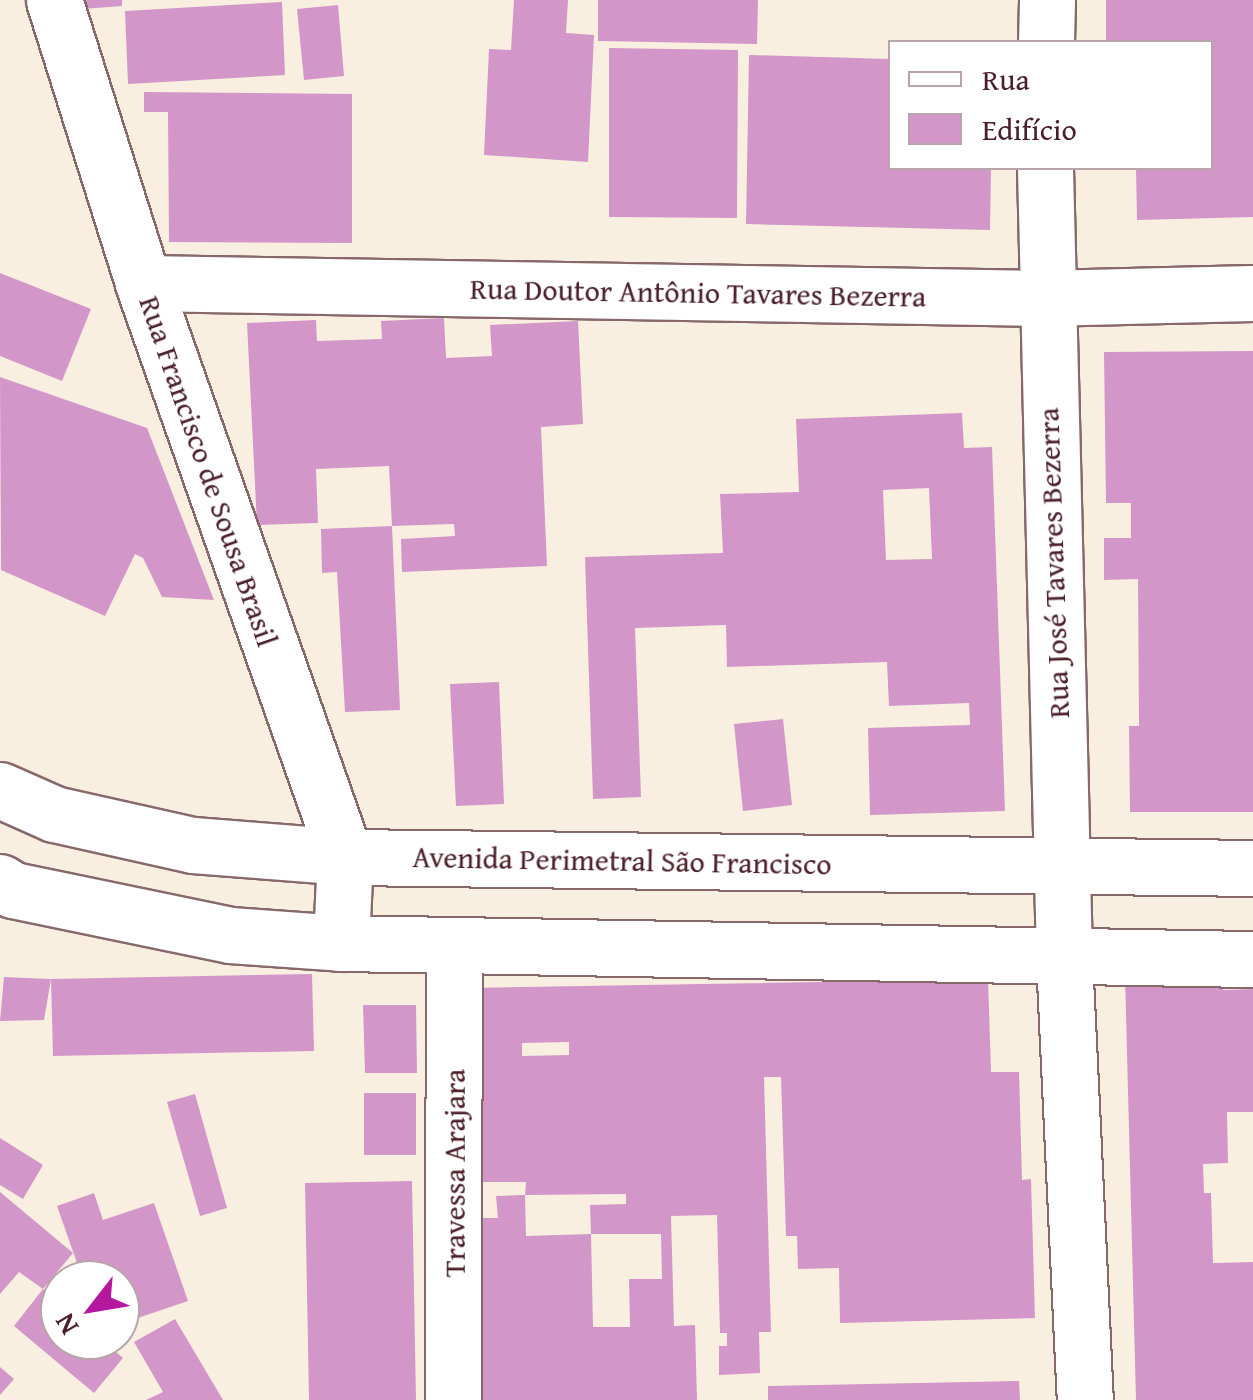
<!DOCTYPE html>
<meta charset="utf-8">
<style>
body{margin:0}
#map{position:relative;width:1253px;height:1400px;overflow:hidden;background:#f9efe1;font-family:"Gentium Book Plus",serif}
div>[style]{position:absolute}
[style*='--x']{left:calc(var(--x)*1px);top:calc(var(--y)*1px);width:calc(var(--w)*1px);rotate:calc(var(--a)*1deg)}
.building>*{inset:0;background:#d396c8}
.roads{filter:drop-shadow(2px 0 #87686b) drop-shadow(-2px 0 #87686b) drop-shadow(0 2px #87686b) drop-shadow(0 -2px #87686b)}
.minor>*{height:55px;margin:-27.5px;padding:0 27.5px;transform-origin:27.5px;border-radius:27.5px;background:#fff}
.major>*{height:55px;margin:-27.5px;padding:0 27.5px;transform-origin:27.5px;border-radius:27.5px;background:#fff}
span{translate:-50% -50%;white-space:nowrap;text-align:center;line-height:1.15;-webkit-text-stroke:10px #fff;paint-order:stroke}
.street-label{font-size:30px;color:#4a1f2b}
.legend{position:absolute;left:888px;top:40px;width:325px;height:130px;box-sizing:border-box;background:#fff;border:2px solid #b7a5aa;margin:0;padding:12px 18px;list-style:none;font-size:30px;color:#4a1f2b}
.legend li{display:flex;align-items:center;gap:20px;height:50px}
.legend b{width:50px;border:2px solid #b7a5aa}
.north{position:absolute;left:40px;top:1260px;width:100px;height:100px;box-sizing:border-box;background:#fff;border:2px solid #b7a5aa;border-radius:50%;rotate:239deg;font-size:28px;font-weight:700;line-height:40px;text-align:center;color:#4a1f2b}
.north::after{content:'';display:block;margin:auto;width:35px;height:45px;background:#b5179e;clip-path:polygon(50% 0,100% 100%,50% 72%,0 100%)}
</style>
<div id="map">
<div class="building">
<i style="clip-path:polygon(83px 0,122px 0,122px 6px,83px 9px)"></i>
<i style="clip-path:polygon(514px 0,568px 0,566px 33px,594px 35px,588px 162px,484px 155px,489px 49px,511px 50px)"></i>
<i style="clip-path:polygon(598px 0,758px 0,757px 44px,598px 41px)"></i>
<i style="clip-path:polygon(1106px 0,1253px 0,1253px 217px,1137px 220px,1136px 168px,1210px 168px,1210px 42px,1106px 42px)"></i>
<i style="clip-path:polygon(282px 2px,285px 75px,128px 84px,125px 11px)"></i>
<i style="clip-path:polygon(338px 5px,344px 76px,304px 80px,297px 9px)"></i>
<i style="clip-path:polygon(609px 48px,738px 50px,737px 218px,609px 217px)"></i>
<i style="clip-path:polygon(749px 55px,890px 59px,890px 168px,991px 168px,990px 230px,746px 224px)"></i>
<i style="clip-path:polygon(144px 92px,352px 94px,352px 243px,169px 242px,168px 112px,144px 112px)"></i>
<i style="clip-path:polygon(0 273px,91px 309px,62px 381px,0 356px)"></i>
<i style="clip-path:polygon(444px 318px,446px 358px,492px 356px,490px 325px,578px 321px,583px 424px,541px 427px,547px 566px,402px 572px,401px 539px,455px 536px,454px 524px,392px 526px,400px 710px,345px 712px,337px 572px,322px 573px,321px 529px,392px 526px,389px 466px,316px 469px,318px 523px,257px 525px,247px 323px,316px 320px,317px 341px,382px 339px,381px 321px)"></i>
<i style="clip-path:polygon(1253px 351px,1253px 812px,1130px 812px,1129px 726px,1139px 726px,1138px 579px,1104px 580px,1104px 538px,1131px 538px,1131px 503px,1106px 503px,1104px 352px)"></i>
<i style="clip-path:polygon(0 377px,147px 428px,214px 600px,162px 597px,143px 558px,135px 554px,105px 616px,1px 570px)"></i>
<i style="clip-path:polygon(evenodd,962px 413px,964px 448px,992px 447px,1005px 811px,870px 815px,868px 728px,970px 725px,969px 703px,889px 706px,887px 662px,727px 667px,726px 625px,635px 628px,641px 797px,593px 799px,585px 557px,723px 553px,720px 494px,799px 492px,796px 419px,962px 413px,929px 488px,932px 559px,886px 560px,883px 490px,929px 488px)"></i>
<i style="clip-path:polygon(499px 682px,504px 804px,456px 806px,450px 684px)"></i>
<i style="clip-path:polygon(783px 719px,792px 805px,743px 811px,734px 724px)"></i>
<i style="clip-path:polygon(312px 974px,314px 1051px,53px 1056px,51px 979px)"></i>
<i style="clip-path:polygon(1224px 974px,1223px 990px,1253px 989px,1253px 1112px,1227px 1112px,1228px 1163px,1203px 1164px,1204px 1193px,1211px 1193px,1213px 1263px,1253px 1262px,1253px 1400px,1136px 1400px,1125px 975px)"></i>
<i style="clip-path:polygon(4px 977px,51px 979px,44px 1020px,0 1021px)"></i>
<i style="clip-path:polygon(evenodd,988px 979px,991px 1072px,1019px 1072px,1022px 1180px,1031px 1179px,1035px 1318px,840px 1323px,839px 1268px,798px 1269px,797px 1236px,786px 1236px,781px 1077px,764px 1077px,771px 1332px,759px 1332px,760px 1373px,719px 1375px,719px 1346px,727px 1346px,727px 1333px,720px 1333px,717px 1215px,671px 1216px,674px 1326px,695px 1325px,697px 1400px,479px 1400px,475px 1218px,498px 1218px,496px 1196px,525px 1195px,526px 1182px,476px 1182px,471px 988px,988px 979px,569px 1042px,569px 1055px,522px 1056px,522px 1043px,569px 1042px,988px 979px,626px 1194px,626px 1204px,590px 1205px,591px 1234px,661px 1234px,662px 1279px,629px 1279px,630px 1327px,593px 1327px,591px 1234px,526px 1236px,525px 1195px,626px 1194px)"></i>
<i style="clip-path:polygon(363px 1005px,416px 1005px,417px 1073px,365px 1073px)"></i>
<i style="clip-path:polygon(364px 1093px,416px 1093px,416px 1155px,364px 1155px)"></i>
<i style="clip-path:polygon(195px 1094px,227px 1208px,200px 1216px,167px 1102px)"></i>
<i style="clip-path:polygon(0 1138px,43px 1165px,23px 1199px,0 1185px)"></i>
<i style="clip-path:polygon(412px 1181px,416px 1400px,309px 1400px,305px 1183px)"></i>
<i style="clip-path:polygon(0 1192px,73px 1253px,43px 1289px,60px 1304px,60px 1340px,102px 1340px,123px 1358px,94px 1393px,14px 1326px,43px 1289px,19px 1272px,0 1294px)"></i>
<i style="clip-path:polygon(94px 1193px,103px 1220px,154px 1203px,188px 1301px,120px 1324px,120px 1280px,83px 1280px,57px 1206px)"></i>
<i style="clip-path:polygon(175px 1319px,223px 1400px,146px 1400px,163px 1392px,134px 1342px)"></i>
<i style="clip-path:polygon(0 1367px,14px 1379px,0 1395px)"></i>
<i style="clip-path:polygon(1019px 1381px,1020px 1400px,768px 1400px,768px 1386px)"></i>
</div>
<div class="roads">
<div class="minor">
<i style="--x:54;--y:0;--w:297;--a:72.5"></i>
<i style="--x:143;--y:283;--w:609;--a:70.61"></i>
<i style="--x:345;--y:857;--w:86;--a:92.7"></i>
<i style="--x:1046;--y:42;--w:42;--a:-88.6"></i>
<i style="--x:1045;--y:168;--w:790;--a:88.62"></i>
<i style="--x:1064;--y:958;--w:442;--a:87.3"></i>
<i style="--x:143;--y:283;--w:901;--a:0.95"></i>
<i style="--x:1044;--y:298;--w:209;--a:-1.4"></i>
<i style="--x:453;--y:1400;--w:454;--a:-89.9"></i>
</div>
<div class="major">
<i style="--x:0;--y:790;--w:59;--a:24"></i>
<i style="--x:54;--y:814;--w:142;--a:12.6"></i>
<i style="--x:193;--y:845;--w:152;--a:4.5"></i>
<i style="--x:345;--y:857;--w:908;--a:0.69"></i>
<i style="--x:0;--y:882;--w:15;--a:32"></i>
<i style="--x:13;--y:890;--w:222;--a:11.7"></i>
<i style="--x:230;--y:935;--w:111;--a:4.1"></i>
<i style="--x:341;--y:943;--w:912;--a:1.01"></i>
</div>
</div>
<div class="street-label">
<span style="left:698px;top:292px;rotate:1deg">Rua Doutor Antônio Tavares Bezerra</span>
<span style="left:209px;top:471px;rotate:71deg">Rua Francisco de Sousa Brasil</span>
<span style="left:1053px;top:563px;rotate:-92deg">Rua José Tavares Bezerra</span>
<span style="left:622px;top:860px;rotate:1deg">Avenida Perimetral São Francisco</span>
<span style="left:454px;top:1173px;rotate:-90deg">Travessa Arajara</span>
</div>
<ul class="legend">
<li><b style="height:12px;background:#fff"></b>Rua</li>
<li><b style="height:28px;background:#d396c8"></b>Edifício</li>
</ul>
<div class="north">N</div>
</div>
